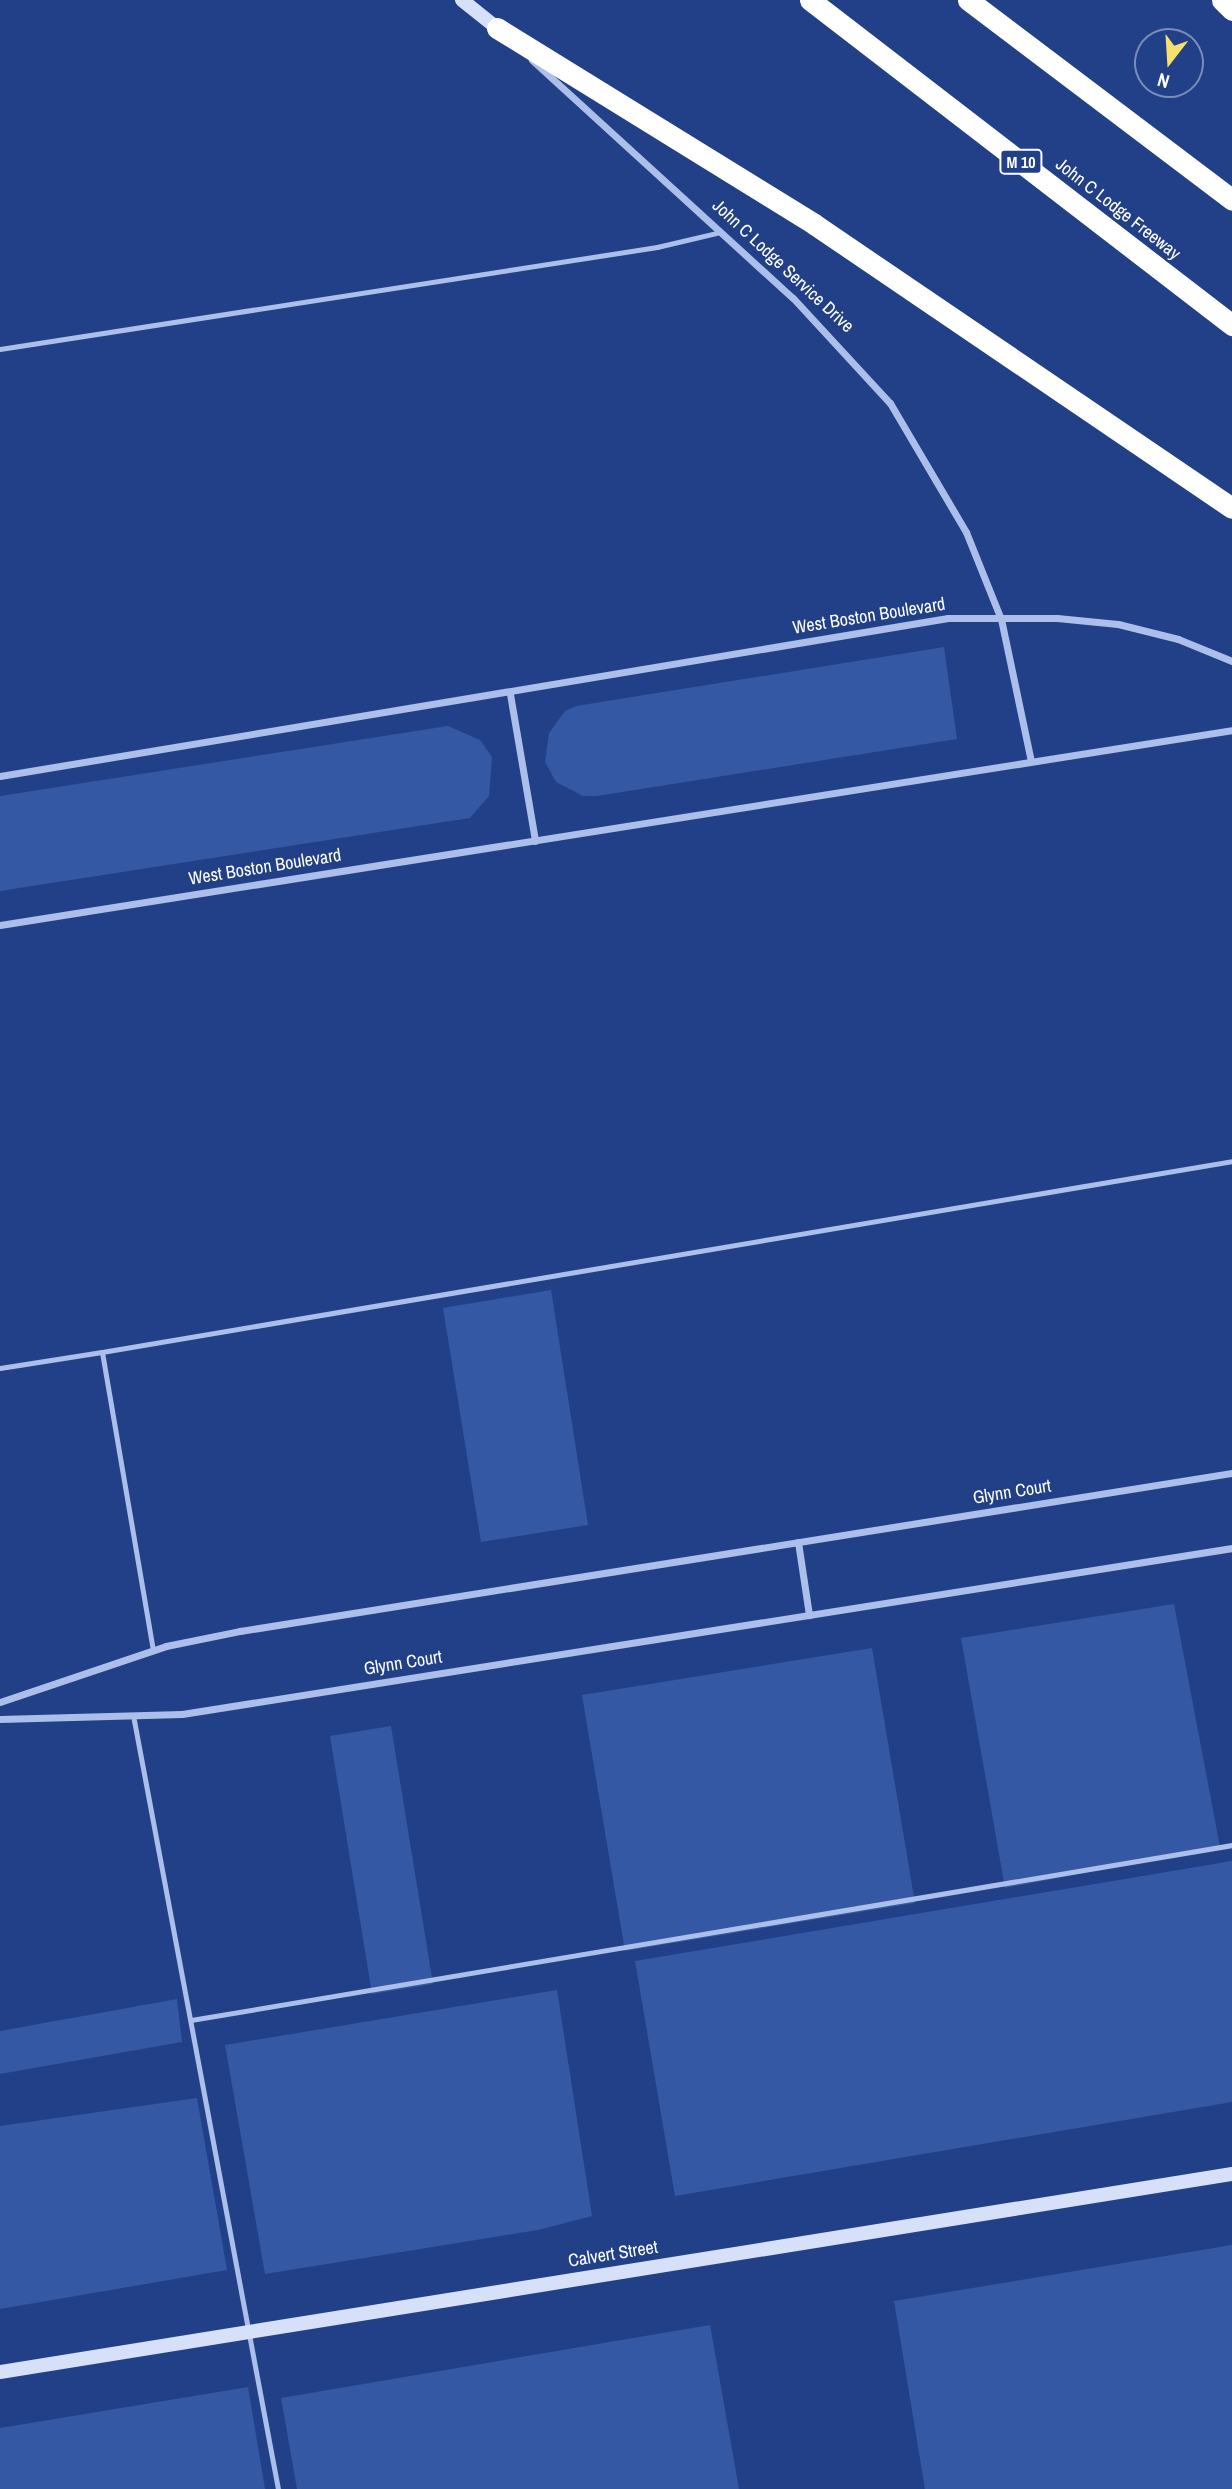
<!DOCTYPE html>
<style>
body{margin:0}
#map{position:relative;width:1232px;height:2489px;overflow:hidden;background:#214087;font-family:"Archivo Narrow",sans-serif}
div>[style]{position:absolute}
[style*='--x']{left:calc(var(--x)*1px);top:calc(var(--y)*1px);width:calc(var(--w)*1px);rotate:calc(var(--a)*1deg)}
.green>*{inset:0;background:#3558a4}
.lane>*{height:5px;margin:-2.5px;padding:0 2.5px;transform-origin:2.5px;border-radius:2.5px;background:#acbfea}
.street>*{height:7px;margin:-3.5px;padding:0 3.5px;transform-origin:3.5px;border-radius:3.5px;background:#acbfea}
.secondary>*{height:14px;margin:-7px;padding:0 7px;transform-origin:7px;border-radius:7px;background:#d6e0f8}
.highway>*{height:21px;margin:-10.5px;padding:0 10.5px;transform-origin:10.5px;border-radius:10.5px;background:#fff}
span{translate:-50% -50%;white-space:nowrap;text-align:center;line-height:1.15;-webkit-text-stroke:5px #214087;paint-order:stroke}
.shield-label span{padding:2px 5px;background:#214087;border:2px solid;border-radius:5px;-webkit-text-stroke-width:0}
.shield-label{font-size:16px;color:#fff;font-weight:700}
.street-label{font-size:18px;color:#fff}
.north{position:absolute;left:1134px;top:28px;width:70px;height:70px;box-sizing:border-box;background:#214087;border:2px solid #7a8cb7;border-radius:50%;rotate:197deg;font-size:19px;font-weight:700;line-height:28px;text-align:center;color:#fff}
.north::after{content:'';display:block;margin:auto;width:24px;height:32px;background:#f6e16d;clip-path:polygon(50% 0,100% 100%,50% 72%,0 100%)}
</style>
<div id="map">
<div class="green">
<i style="clip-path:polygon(944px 647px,957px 739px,597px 796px,583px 796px,556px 782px,545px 762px,549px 733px,565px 711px,576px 706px)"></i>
<i style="clip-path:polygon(448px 726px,480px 740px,492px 757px,489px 796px,470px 818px,0 891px,0 796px)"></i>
<i style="clip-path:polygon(551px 1290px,588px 1525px,481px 1542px,443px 1308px)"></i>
<i style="clip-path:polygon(1174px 1604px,1220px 1847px,1005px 1888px,961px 1638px)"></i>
<i style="clip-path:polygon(872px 1648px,915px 1903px,625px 1951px,582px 1695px)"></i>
<i style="clip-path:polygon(391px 1726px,433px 1984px,372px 1994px,330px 1736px)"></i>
<i style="clip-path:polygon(1232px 1861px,1232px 2102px,675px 2196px,635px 1961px)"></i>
<i style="clip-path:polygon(557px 1990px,592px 2216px,538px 2230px,265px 2274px,225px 2045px)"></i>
<i style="clip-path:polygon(177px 1999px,182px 2042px,0 2074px,0 2031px)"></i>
<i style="clip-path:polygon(197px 2098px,227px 2270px,0 2309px,0 2126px)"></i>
<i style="clip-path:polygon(1232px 2245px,1232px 2489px,925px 2489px,894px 2301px)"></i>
<i style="clip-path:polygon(710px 2325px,739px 2489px,297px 2489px,281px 2398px)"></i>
<i style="clip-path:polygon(248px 2387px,265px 2489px,0 2489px,0 2428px)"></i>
</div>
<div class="lane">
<i style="--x:0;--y:349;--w:665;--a:-8.82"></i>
<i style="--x:657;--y:247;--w:66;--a:-13.2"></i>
<i style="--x:102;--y:1352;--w:1146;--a:-9.59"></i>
<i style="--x:0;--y:1368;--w:103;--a:-8.9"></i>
<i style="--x:102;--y:1352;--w:303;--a:80.3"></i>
<i style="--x:133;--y:1715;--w:787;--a:79.39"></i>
<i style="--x:191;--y:2020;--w:1056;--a:-9.54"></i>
</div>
<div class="street">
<i style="--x:532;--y:60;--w:353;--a:42.4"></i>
<i style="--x:793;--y:298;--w:143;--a:47.3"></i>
<i style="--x:890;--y:403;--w:150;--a:59.5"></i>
<i style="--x:966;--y:532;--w:94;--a:68.1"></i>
<i style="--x:1001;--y:619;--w:145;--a:78.1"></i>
<i style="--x:510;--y:694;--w:149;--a:80.3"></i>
<i style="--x:0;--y:776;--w:961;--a:-9.46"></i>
<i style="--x:948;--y:618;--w:109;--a:0"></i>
<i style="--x:1057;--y:618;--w:61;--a:5.6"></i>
<i style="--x:1118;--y:624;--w:62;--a:14"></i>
<i style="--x:1178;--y:639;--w:58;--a:22.2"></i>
<i style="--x:0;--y:925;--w:1247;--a:-8.99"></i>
<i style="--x:798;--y:1542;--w:74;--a:81.4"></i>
<i style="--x:0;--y:1702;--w:175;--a:-18.6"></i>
<i style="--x:166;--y:1646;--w:76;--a:-11.5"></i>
<i style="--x:240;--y:1631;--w:1005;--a:-9.05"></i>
<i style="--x:0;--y:1719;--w:182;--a:-1.6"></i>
<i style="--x:182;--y:1714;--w:1063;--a:-8.98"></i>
</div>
<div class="secondary">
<i style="--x:462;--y:0;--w:45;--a:38.7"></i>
<i style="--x:0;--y:2372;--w:1248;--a:-9.13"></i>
</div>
<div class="highway">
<i style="--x:810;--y:0;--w:533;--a:37.6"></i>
<i style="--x:968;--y:0;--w:331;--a:37.1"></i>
<i style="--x:1222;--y:0;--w:14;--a:45"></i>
<i style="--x:497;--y:28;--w:373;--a:31.7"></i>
<i style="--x:814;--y:224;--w:505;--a:34.19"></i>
</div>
<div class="shield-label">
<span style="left:1021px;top:162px">M 10</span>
</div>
<div class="street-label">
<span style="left:1118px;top:209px;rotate:38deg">John C Lodge Freeway</span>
<span style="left:783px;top:266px;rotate:43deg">John C Lodge Service Drive</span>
<span style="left:869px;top:616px;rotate:-9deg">West Boston Boulevard</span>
<span style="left:265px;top:867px;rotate:-9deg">West Boston Boulevard</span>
<span style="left:1012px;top:1492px;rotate:-9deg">Glynn Court</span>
<span style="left:403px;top:1663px;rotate:-9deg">Glynn Court</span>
<span style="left:613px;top:2254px;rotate:-9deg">Calvert Street</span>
</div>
<div class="north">N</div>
</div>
